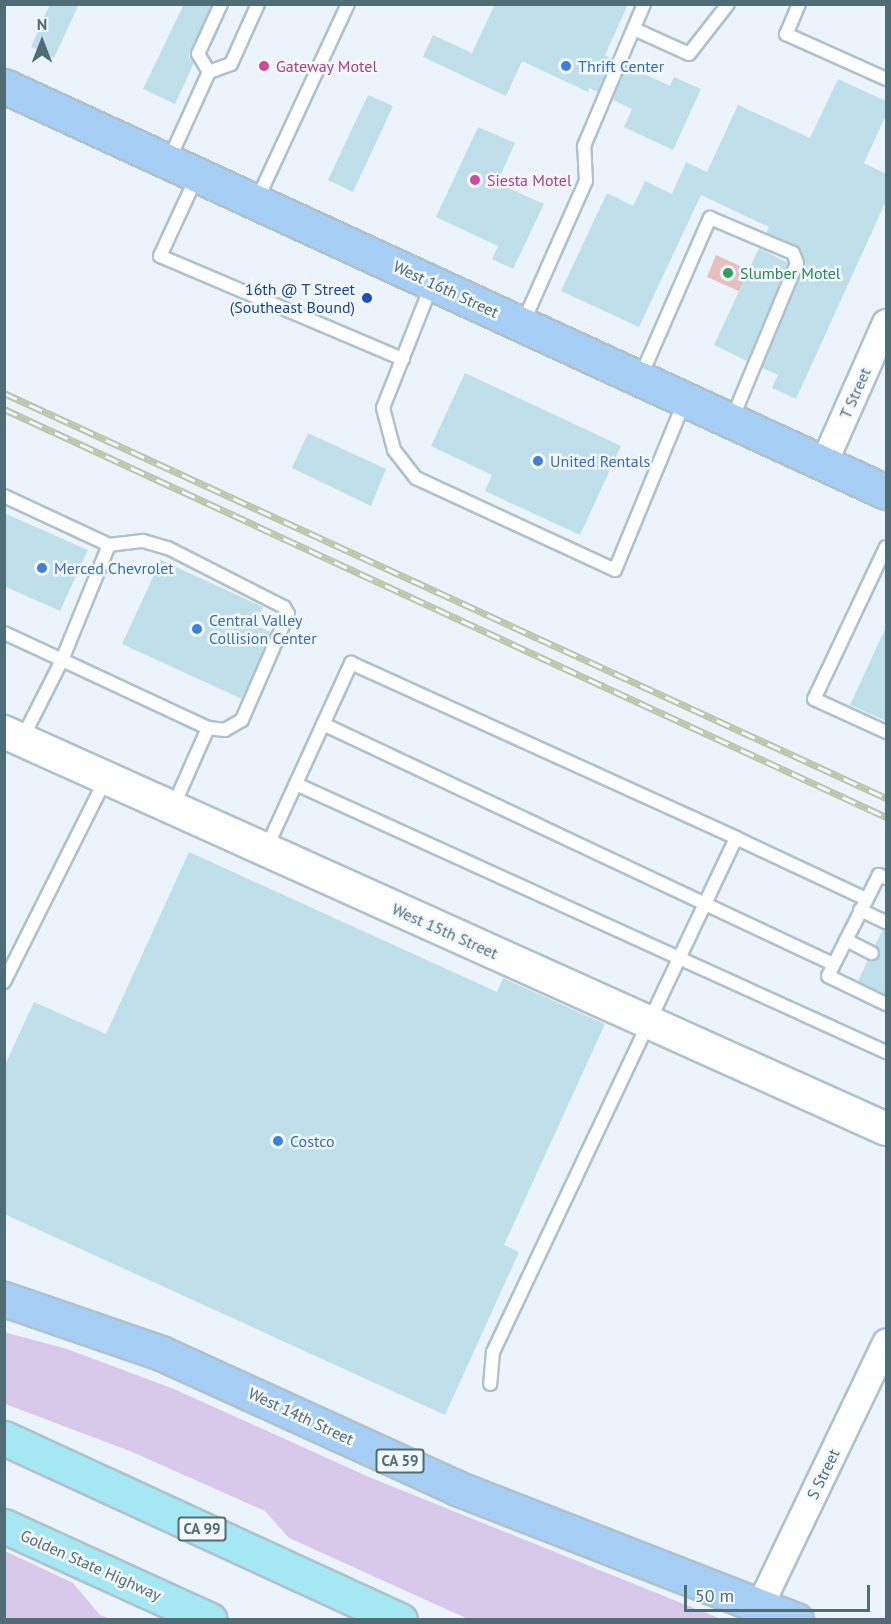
<!DOCTYPE html>
<style>
body{margin:0}
#map{position:relative;width:891px;height:1624px;overflow:hidden;background:#ebf4fc;font-family:"PT Sans",sans-serif}
div>[style]{position:absolute}
[style*='--x']{left:calc(var(--x)*1px);top:calc(var(--y)*1px);width:calc(var(--w)*1px);rotate:calc(var(--a)*1deg)}
.green>*{inset:0;background:#d8c9ea}
.water>*{inset:0;background:#e5c0bf}
.building>*{inset:0;background:#bfdfeb}
.roads{filter:drop-shadow(2px 0 #aec2cc) drop-shadow(-2px 0 #aec2cc) drop-shadow(0 2px #aec2cc) drop-shadow(0 -2px #aec2cc)}
.service>*{height:12px;margin:-6px;padding:0 6px;transform-origin:6px;border-radius:6px;background:#fff}
.minor>*{height:26px;margin:-13px;padding:0 13px;transform-origin:13px;border-radius:13px;background:#fff}
.tertiary>*{height:32px;margin:-16px;padding:0 16px;transform-origin:16px;border-radius:16px;background:#fff}
.primary>*{height:33px;margin:-16.5px;padding:0 16.5px;transform-origin:16.5px;border-radius:16.5px;background:#a7cff6}
.motorway>*{height:33px;margin:-16.5px;padding:0 16.5px;transform-origin:16.5px;border-radius:16.5px;background:#a5e8f3}
.rail>*{height:7px;margin-top:-3.5px;transform-origin:0;background:repeating-linear-gradient(90deg,#f2f8fe 0 14px,#bac6a8 0 28px);box-sizing:border-box;border-block:2px solid #bac6a8}
.dots>*{width:16px;height:16px;translate:-50% -50%;box-sizing:border-box;border:3px solid #f2f8fe;border-radius:50%}
span{translate:-50% -50%;white-space:nowrap;text-align:center;line-height:1.15;-webkit-text-stroke:5px #f2f8fe;paint-order:stroke}
.shield-label span{padding:2px 4px;background:#f2f8fe;border:2px solid;border-radius:4px;-webkit-text-stroke-width:0}
.shield-label{font-size:15px;color:#4e6d76;font-weight:700}
.hotel-label{font-size:16px;color:#b23c85}
.left{translate:0 -50%;text-align:left}
.shop-label{font-size:16px;color:#366cbe}
.leisure-label{font-size:16px;color:#27864d}
.transit-label{font-size:16px;color:#164399}
.right{translate:-100% -50%;text-align:right}
.street-label{font-size:16px;color:#4e6d76}
.frame{position:absolute;inset:0;border:6px solid #4e6d76;pointer-events:none}
.north{position:absolute;left:12px;top:12px;width:60px;height:60px;-webkit-text-stroke:4px #f2f8fe;paint-order:stroke;rotate:0deg;font-size:16px;font-weight:700;line-height:24px;text-align:center;color:#4e6d76}
.north::after{content:'';display:block;margin:auto;width:21px;height:27px;background:#4e6d76;clip-path:polygon(50% 0,100% 100%,50% 72%,0 100%)}
.scale{position:absolute;left:684px;top:1585px;width:186px;height:27px;box-sizing:border-box;border:3px solid #4e6d76;border-top:0;padding-left:8px;font-size:18px;line-height:21px;white-space:nowrap;color:#4e6d76;-webkit-text-stroke:4px #f2f8fe;paint-order:stroke}
</style>
<div id="map">
<div class="green">
<i style="clip-path:polygon(4px 1332px,67px 1349px,174px 1389px,369px 1477px,721px 1619px,468px 1619px,289px 1538px,265px 1511px,130px 1451px,5px 1404px)"></i>
<i style="clip-path:polygon(5px 1551px,73px 1583px,100px 1615px,110px 1619px,5px 1619px)"></i>
</div>
<div class="water">
<i style="clip-path:polygon(716px 255px,749px 270px,739px 291px,707px 277px)"></i>
</div>
<div class="building">
<i style="clip-path:polygon(50px 4px,79px 4px,54px 58px,31px 47px)"></i>
<i style="clip-path:polygon(184px 4px,212px 4px,190px 51px,189px 58px,194px 63px,175px 104px,143px 89px)"></i>
<i style="clip-path:polygon(495px 4px,628px 4px,605px 55px,612px 59px,598px 92px,589px 88px,588px 92px,522px 61px,506px 96px,423px 57px,433px 35px,472px 53px)"></i>
<i style="clip-path:polygon(627px 66px,670px 86px,674px 77px,701px 89px,673px 150px,624px 127px,632px 109px,613px 100px)"></i>
<i style="clip-path:polygon(838px 79px,886px 101px,886px 115px,864px 163px,886px 174px,886px 201px,796px 399px,772px 388px,778px 375px,762px 368px,805px 266px,801px 250px,766px 233px,769px 227px,701px 195px,639px 327px,561px 291px,607px 193px,633px 206px,645px 181px,672px 194px,686px 162px,707px 172px,738px 105px,810px 138px)"></i>
<i style="clip-path:polygon(368px 95px,393px 106px,353px 192px,328px 180px)"></i>
<i style="clip-path:polygon(478px 127px,515px 143px,497px 183px,544px 204px,513px 269px,492px 259px,498px 246px,436px 217px)"></i>
<i style="clip-path:polygon(759px 248px,788px 263px,747px 361px,714px 345px)"></i>
<i style="clip-path:polygon(465px 373px,621px 446px,580px 535px,485px 491px,492px 475px,431px 446px)"></i>
<i style="clip-path:polygon(308px 433px,386px 469px,371px 506px,292px 468px)"></i>
<i style="clip-path:polygon(4px 513px,88px 550px,60px 611px,4px 586px)"></i>
<i style="clip-path:polygon(161px 560px,263px 607px,255px 625px,271px 632px,242px 699px,122px 644px)"></i>
<i style="clip-path:polygon(886px 627px,886px 721px,850px 705px)"></i>
<i style="clip-path:polygon(189px 852px,497px 992px,503px 978px,605px 1024px,504px 1245px,519px 1252px,445px 1415px,4px 1214px,4px 1067px,34px 1002px,106px 1034px)"></i>
<i style="clip-path:polygon(883px 930px,886px 930px,886px 995px,858px 981px,868px 960px,880px 956px,875px 945px)"></i>
</div>
<div class="roads">
<div class="service">
<i style="--x:799;--y:4;--w:33;--a:113"></i>
<i style="--x:786;--y:34;--w:110;--a:24.2"></i>
<i style="--x:634;--y:29;--w:60;--a:24.4"></i>
<i style="--x:689;--y:54;--w:63;--a:-52"></i>
<i style="--x:209;--y:72;--w:21;--a:-121"></i>
<i style="--x:198;--y:54;--w:55;--a:-65.3"></i>
<i style="--x:169;--y:160;--w:97;--a:-65.6"></i>
<i style="--x:209;--y:72;--w:23;--a:-20"></i>
<i style="--x:231;--y:64;--w:66;--a:-65.8"></i>
<i style="--x:197;--y:176;--w:88;--a:114.8"></i>
<i style="--x:160;--y:256;--w:264;--a:23"></i>
<i style="--x:257;--y:200;--w:216;--a:-65.1"></i>
<i style="--x:432;--y:284;--w:133;--a:111.6"></i>
<i style="--x:383;--y:408;--w:43;--a:75.3"></i>
<i style="--x:394;--y:450;--w:36;--a:52"></i>
<i style="--x:416;--y:478;--w:219;--a:24.8"></i>
<i style="--x:615;--y:570;--w:184;--a:-67.6"></i>
<i style="--x:523;--y:323;--w:155;--a:-66.1"></i>
<i style="--x:586;--y:181;--w:35;--a:-93"></i>
<i style="--x:584;--y:146;--w:154;--a:-67.1"></i>
<i style="--x:640;--y:378;--w:175;--a:-66.4"></i>
<i style="--x:710;--y:218;--w:90;--a:22.9"></i>
<i style="--x:793;--y:253;--w:11;--a:68"></i>
<i style="--x:797;--y:263;--w:169;--a:112.6"></i>
<i style="--x:4;--y:496;--w:116;--a:25"></i>
<i style="--x:109;--y:545;--w:34;--a:-7"></i>
<i style="--x:143;--y:541;--w:26;--a:16"></i>
<i style="--x:168;--y:548;--w:130;--a:27"></i>
<i style="--x:284;--y:607;--w:8;--a:60"></i>
<i style="--x:288;--y:614;--w:116;--a:113.5"></i>
<i style="--x:242;--y:720;--w:20;--a:150"></i>
<i style="--x:225;--y:730;--w:17;--a:-173"></i>
<i style="--x:208;--y:728;--w:225;--a:-155"></i>
<i style="--x:886;--y:547;--w:168;--a:115.3"></i>
<i style="--x:814;--y:699;--w:79;--a:24.6"></i>
<i style="--x:323;--y:724;--w:564;--a:25.2"></i>
<i style="--x:22;--y:739;--w:89;--a:-63.1"></i>
<i style="--x:62;--y:660;--w:124;--a:-67.8"></i>
<i style="--x:296;--y:784;--w:648;--a:24.43"></i>
<i style="--x:173;--y:807;--w:86;--a:-66.1"></i>
<i style="--x:736;--y:838;--w:144;--a:25.1"></i>
<i style="--x:266;--y:849;--w:205;--a:-65.4"></i>
<i style="--x:351;--y:663;--w:423;--a:24.4"></i>
<i style="--x:736;--y:838;--w:569;--a:115.3"></i>
<i style="--x:493;--y:1352;--w:32;--a:95"></i>
<i style="--x:886;--y:878;--w:8;--a:-157"></i>
<i style="--x:879;--y:875;--w:113;--a:116.8"></i>
<i style="--x:828;--y:976;--w:64;--a:25.8"></i>
<i style="--x:860;--y:910;--w:29;--a:25"></i>
<i style="--x:846;--y:940;--w:29;--a:27"></i>
<i style="--x:4;--y:982;--w:226;--a:-63.4"></i>
</div>
<div class="minor">
<i style="--x:824;--y:463;--w:153;--a:-66.1"></i>
<i style="--x:760;--y:1606;--w:292;--a:-64.4"></i>
</div>
<div class="tertiary">
<i style="--x:4;--y:732;--w:967;--a:24.23"></i>
</div>
<div class="primary">
<i style="--x:4;--y:86;--w:971;--a:24.72"></i>
<i style="--x:4;--y:1299;--w:166;--a:19"></i>
<i style="--x:161;--y:1353;--w:325;--a:24.5"></i>
<i style="--x:457;--y:1488;--w:364;--a:21.3"></i>
</div>
<div class="motorway">
<i style="--x:4;--y:1438;--w:436;--a:24.7"></i>
<i style="--x:4;--y:1526;--w:226;--a:24.5"></i>
</div>
</div>
<div class="rail">
<i style="--x:4;--y:393;--w:971;--a:24.66"></i>
<i style="--x:4;--y:409;--w:972;--a:24.82"></i>
</div>
<div class="dots">
<i style="left:264px;top:66px;background:#d1479c"></i>
<i style="left:566px;top:66px;background:#3f7fe0"></i>
<i style="left:475px;top:180px;background:#d1479c"></i>
<i style="left:728px;top:273px;background:#2e9e5b"></i>
<i style="left:367px;top:298px;background:#1a4fb4"></i>
<i style="left:538px;top:461px;background:#3f7fe0"></i>
<i style="left:42px;top:568px;background:#3f7fe0"></i>
<i style="left:197px;top:629px;background:#3f7fe0"></i>
<i style="left:278px;top:1141px;background:#3f7fe0"></i>
</div>
<div class="shield-label">
<span style="left:400px;top:1461px">CA 59</span>
<span style="left:202px;top:1529px">CA 99</span>
</div>
<div class="hotel-label">
<span class="left" style="left:276px;top:66px">Gateway Motel</span>
<span class="left" style="left:487px;top:180px">Siesta Motel</span>
</div>
<div class="shop-label">
<span class="left" style="left:578px;top:66px">Thrift Center</span>
<span class="left" style="left:550px;top:461px">United Rentals</span>
<span class="left" style="left:54px;top:568px">Merced Chevrolet</span>
<span class="left" style="left:209px;top:629px">Central Valley<br>Collision Center</span>
<span class="left" style="left:290px;top:1141px">Costco</span>
</div>
<div class="leisure-label">
<span class="left" style="left:740px;top:273px">Slumber Motel</span>
</div>
<div class="transit-label">
<span class="right" style="left:355px;top:298px">16th @ T Street<br>(Southeast Bound)</span>
</div>
<div class="street-label">
<span style="left:446px;top:289px;rotate:25deg">West 16th Street</span>
<span style="left:855px;top:393px;rotate:-66deg">T Street</span>
<span style="left:445px;top:931px;rotate:24deg">West 15th Street</span>
<span style="left:301px;top:1416px;rotate:25deg">West 14th Street</span>
<span style="left:823px;top:1474px;rotate:-64deg">S Street</span>
<span style="left:91px;top:1565px;rotate:24deg">Golden State Highway</span>
</div>
<div class="frame"></div>
<div class="north">N</div>
<div class="scale">50 m</div>
</div>
